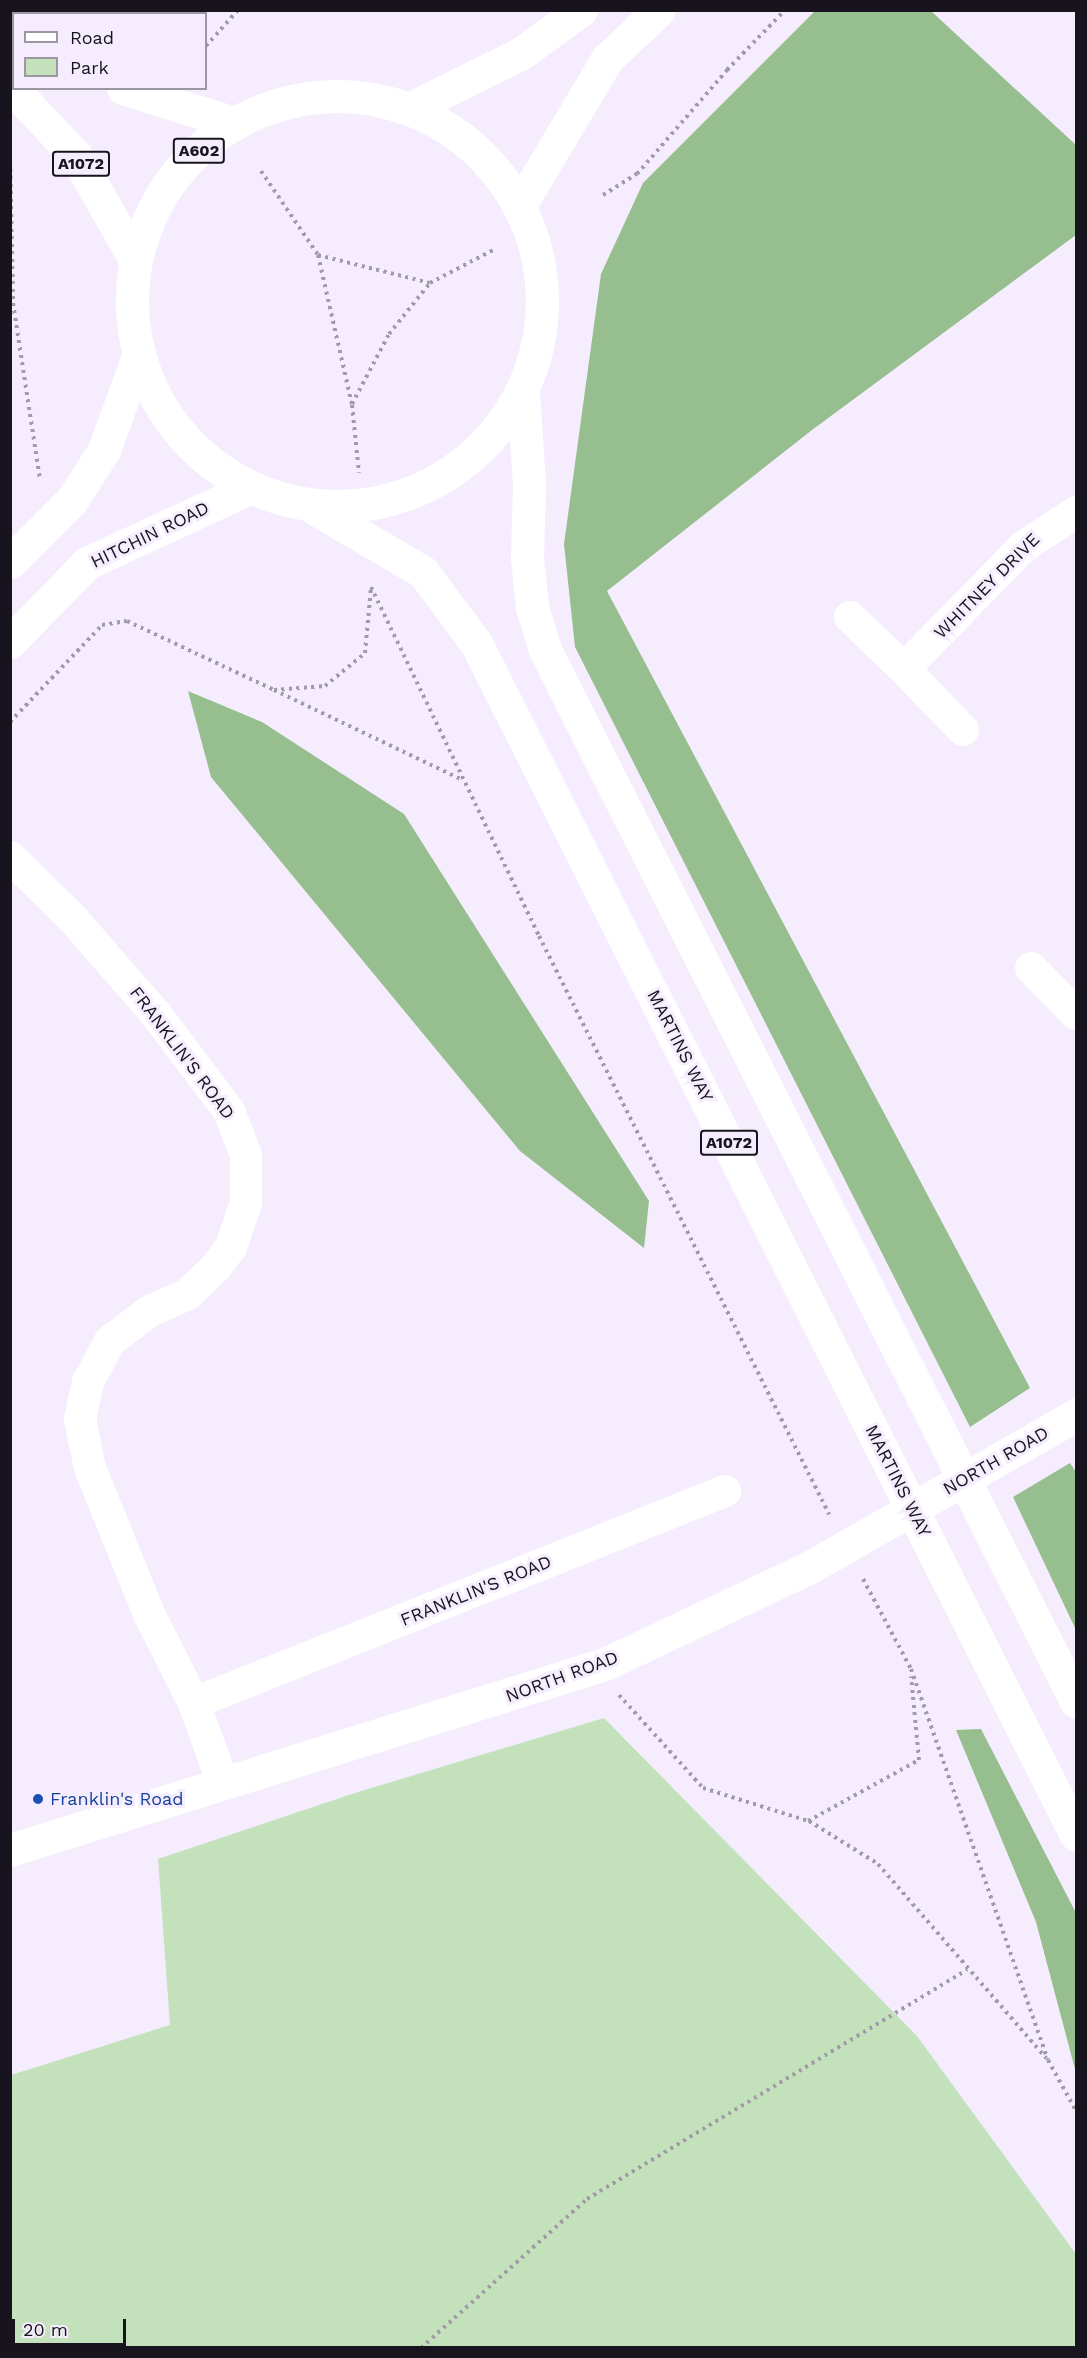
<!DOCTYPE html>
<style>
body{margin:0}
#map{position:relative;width:1087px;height:2358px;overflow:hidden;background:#f5edfd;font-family:"Work Sans",sans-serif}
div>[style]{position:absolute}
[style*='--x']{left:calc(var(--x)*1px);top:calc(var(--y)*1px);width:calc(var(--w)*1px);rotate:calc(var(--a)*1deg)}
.green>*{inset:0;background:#c3e2bc}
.forest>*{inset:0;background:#97be8e}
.path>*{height:4px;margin-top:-2px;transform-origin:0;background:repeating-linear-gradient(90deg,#a19ba8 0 3px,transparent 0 7.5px)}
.minor>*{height:32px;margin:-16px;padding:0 16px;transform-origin:16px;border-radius:16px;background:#fff}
.secondary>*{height:33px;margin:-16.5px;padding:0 16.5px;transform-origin:16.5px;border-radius:16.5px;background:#fff}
.primary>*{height:33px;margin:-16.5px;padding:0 16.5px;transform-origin:16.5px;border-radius:16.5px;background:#fff}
.primary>.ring{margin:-16.5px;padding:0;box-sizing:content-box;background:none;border:33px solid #fff;border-radius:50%}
.dots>*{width:16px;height:16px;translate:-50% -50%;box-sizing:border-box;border:3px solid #f5edfd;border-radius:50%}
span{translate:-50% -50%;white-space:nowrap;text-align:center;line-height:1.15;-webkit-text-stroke:6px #f5edfd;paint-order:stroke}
.shield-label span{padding:2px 4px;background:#f5edfd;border:2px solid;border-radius:4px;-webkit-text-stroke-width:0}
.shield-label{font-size:16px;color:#18141d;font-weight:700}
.street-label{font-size:18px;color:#18141d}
.transit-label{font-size:18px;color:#164399}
.left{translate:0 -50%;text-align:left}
.frame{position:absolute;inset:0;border:12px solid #18141d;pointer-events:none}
.legend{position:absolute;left:12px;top:12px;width:195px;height:78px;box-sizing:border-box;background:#f5edfd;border:2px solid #9d96a3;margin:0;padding:8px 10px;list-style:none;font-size:18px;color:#18141d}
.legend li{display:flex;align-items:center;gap:12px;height:30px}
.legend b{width:30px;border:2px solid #9d96a3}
.scale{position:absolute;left:12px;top:2319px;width:114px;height:27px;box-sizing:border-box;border:3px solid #18141d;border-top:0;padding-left:8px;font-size:18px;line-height:21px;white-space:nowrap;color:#18141d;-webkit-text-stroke:4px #f5edfd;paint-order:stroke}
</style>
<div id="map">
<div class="green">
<i style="clip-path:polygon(604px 1718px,917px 2036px,1076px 2254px,1076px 2347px,11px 2347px,11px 2075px,170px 2025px,158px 1859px,358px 1792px)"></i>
</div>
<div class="forest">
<i style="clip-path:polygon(815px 11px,931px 11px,1076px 145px,1076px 235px,812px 430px,607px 591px,1030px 1388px,970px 1427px,575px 647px,564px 544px,601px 274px,643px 183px)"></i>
<i style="clip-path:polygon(188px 691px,262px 722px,404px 814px,649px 1201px,644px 1248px,520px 1151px,211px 777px)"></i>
<i style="clip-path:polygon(1070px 1463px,1076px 1472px,1076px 1630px,1013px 1497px)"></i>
<i style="clip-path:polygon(981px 1729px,1076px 1913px,1076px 2073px,1036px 1922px,956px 1730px)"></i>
</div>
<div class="path">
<i style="--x:139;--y:10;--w:5;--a:53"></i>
<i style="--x:206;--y:46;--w:48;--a:-48.4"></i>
<i style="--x:10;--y:154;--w:149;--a:88.8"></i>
<i style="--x:13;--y:303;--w:179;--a:81.3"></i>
<i style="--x:261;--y:171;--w:102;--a:55.8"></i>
<i style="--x:318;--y:255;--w:154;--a:77.2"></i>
<i style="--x:352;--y:405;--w:68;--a:84.1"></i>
<i style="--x:603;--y:195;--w:40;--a:-32"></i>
<i style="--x:637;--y:174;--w:138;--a:-49.1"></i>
<i style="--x:727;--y:70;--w:83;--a:-46"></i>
<i style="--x:318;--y:255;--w:115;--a:14"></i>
<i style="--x:352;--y:404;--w:79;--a:-62.1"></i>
<i style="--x:389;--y:334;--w:65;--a:-51.2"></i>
<i style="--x:430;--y:283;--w:73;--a:-27.6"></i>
<i style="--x:371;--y:587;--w:387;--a:64.3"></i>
<i style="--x:539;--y:936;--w:647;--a:63.36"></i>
<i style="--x:274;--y:690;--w:209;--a:25.5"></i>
<i style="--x:10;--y:722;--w:134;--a:-46.5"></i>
<i style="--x:102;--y:625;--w:25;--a:-9"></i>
<i style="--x:127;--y:621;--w:162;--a:25.1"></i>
<i style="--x:274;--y:690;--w:51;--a:-4.5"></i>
<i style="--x:325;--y:686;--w:52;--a:-39.5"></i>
<i style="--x:365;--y:653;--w:66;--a:-84.8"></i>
<i style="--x:863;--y:1579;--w:102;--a:61.9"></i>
<i style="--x:911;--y:1669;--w:414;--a:70.7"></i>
<i style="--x:1048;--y:2060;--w:58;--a:61.2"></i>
<i style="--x:619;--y:1695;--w:125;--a:47.9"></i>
<i style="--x:703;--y:1788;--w:110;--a:17.4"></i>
<i style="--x:808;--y:1821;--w:127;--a:-28.8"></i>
<i style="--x:919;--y:1760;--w:84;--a:-95.4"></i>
<i style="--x:809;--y:1821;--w:81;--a:31.9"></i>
<i style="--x:878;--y:1864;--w:257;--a:49.1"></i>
<i style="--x:421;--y:2348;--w:223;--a:-41.9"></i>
<i style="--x:587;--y:2199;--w:444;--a:-31.1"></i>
</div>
<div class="minor">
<i style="--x:850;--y:617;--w:75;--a:43.9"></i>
<i style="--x:963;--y:730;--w:85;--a:-134"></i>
<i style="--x:904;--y:669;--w:170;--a:-45.7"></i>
<i style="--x:1023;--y:547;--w:64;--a:-33.4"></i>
<i style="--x:10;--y:857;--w:88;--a:44.5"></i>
<i style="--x:73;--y:919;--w:126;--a:48.9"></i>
<i style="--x:156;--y:1014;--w:121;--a:53"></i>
<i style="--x:229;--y:1111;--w:47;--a:68.9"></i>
<i style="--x:246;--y:1155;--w:48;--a:90"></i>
<i style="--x:246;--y:1203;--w:46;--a:108.8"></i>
<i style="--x:231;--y:1247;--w:25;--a:127"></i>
<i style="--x:216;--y:1267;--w:39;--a:136"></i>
<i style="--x:188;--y:1294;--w:42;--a:155.9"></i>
<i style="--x:150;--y:1311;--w:50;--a:143.1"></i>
<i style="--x:110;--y:1341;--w:47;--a:118.2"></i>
<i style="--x:88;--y:1382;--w:38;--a:102"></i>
<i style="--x:80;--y:1419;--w:50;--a:78.5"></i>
<i style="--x:90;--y:1468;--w:157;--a:68"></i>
<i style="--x:149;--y:1614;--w:100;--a:63.2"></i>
<i style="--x:194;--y:1703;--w:85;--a:70.1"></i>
<i style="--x:1031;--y:968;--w:64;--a:45.6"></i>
<i style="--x:194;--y:1703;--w:572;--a:-21.76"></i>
</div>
<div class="secondary">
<i style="--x:10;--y:1850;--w:623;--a:-17.36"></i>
<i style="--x:605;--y:1664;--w:229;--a:-25.3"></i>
<i style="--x:812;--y:1566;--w:304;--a:-29.8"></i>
</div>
<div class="primary">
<i style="--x:10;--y:26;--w:4;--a:27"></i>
<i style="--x:10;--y:86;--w:96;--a:46.7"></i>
<i style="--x:76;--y:156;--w:115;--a:60.3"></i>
<i style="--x:123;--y:88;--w:113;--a:17.5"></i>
<i class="ring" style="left:132px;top:96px;width:377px;height:377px"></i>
<i style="--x:411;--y:108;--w:122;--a:-26.4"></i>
<i style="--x:520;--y:54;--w:75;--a:-35.8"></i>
<i style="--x:520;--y:205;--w:170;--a:-59.2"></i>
<i style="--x:607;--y:59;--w:71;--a:-43.3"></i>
<i style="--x:523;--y:393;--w:93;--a:86.3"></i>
<i style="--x:529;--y:486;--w:72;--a:91.6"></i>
<i style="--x:527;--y:558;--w:49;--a:84.2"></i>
<i style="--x:532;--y:607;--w:45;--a:73.2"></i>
<i style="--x:545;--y:650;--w:1178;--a:63.2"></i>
<i style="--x:314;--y:508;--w:126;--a:30.4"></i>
<i style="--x:423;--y:572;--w:89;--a:53.3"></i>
<i style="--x:476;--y:643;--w:1334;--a:63.28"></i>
<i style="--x:10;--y:562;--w:88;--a:-45"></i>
<i style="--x:72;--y:500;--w:59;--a:-57.4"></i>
<i style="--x:104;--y:450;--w:97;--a:-70.1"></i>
<i style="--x:10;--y:642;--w:110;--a:-45.7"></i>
<i style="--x:87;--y:563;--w:176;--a:-24.8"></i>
</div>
<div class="dots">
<i style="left:38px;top:1799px;background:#1a4fb4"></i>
</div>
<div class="shield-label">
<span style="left:199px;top:151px">A602</span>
<span style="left:81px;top:164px">A1072</span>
<span style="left:729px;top:1143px">A1072</span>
</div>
<div class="street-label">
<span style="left:150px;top:535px;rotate:-26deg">HITCHIN ROAD</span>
<span style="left:987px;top:586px;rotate:-45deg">WHITNEY DRIVE</span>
<span style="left:680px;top:1046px;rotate:63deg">MARTINS WAY</span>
<span style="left:182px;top:1053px;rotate:53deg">FRANKLIN'S ROAD</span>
<span style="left:996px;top:1461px;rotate:-30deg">NORTH ROAD</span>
<span style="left:898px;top:1481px;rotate:63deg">MARTINS WAY</span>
<span style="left:476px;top:1591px;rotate:-22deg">FRANKLIN'S ROAD</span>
<span style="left:562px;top:1677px;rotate:-20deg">NORTH ROAD</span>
</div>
<div class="transit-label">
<span class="left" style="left:50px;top:1799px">Franklin's Road</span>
</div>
<div class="frame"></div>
<ul class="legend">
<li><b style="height:8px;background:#fff"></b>Road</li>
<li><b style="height:16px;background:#c3e2bc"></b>Park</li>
</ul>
<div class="scale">20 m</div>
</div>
